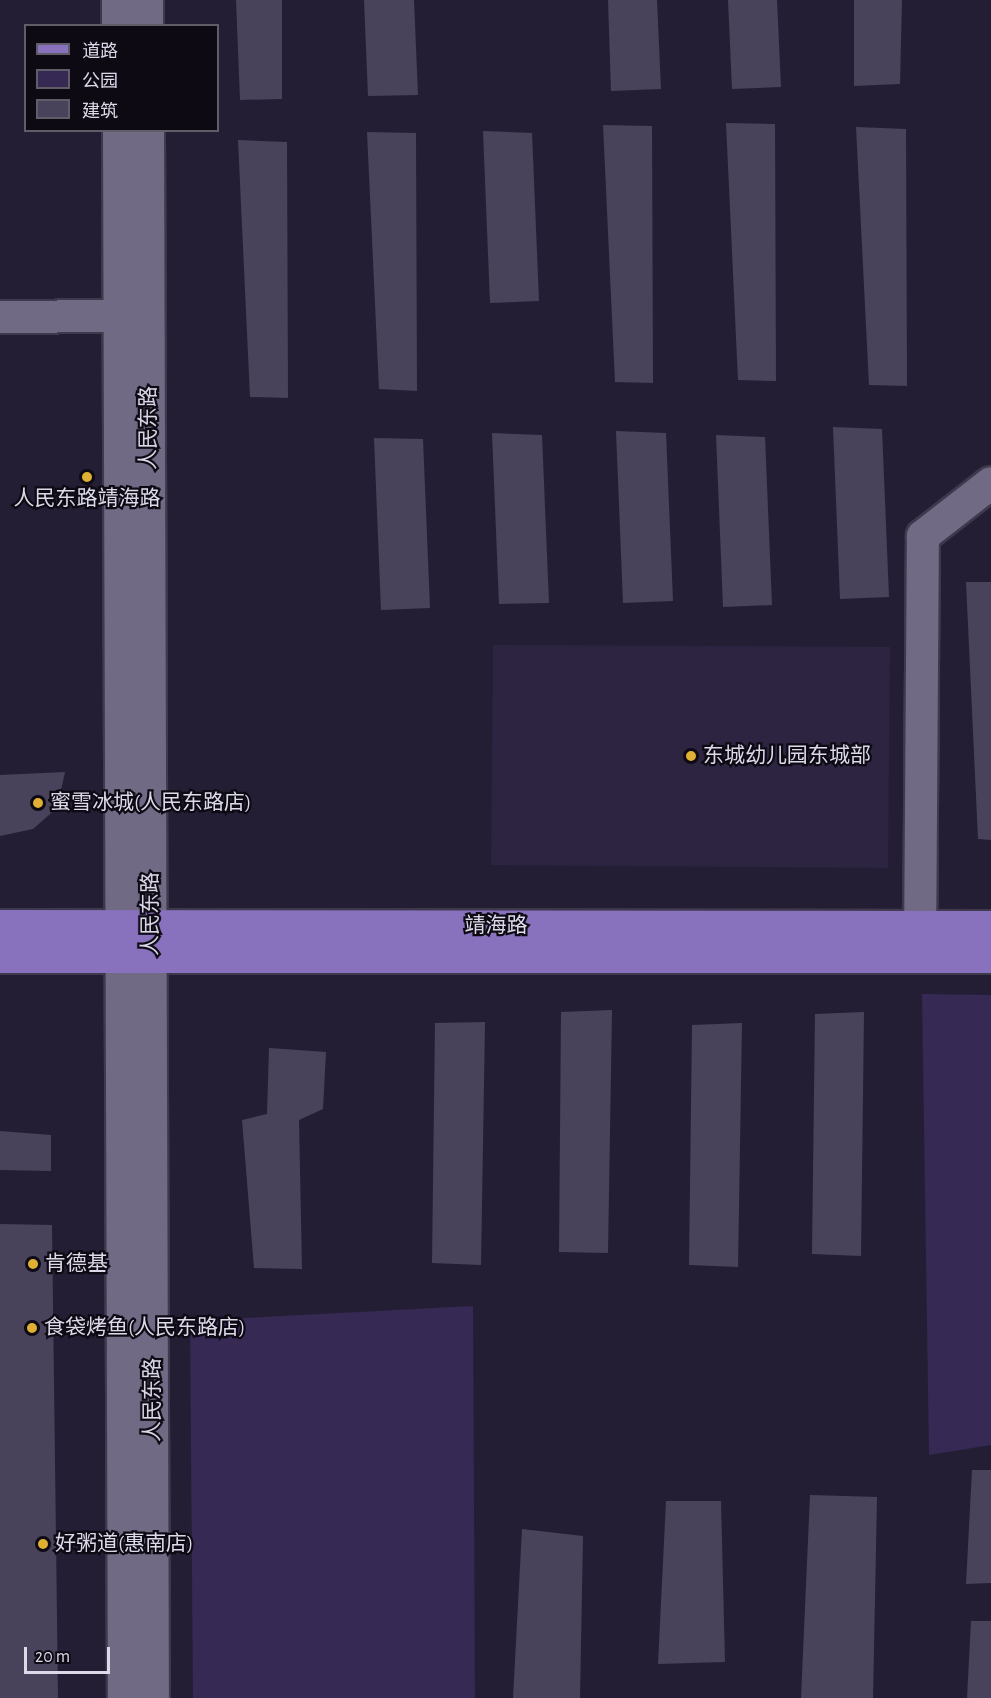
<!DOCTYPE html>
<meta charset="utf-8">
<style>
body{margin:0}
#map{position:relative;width:991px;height:1698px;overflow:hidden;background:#241e35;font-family:"Alegreya Sans","Noto Sans SC",sans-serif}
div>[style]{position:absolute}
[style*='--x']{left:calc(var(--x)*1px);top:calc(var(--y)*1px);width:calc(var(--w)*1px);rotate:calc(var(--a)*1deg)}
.built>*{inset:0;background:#2c2441}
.green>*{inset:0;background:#362954}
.building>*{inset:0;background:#48425b}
.roads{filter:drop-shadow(2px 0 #3f394d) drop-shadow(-2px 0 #3f394d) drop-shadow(0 2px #3f394d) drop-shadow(0 -2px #3f394d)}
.minor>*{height:32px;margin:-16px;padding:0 16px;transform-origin:16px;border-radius:16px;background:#706a85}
.major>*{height:33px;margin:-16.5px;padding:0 16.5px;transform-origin:16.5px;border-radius:16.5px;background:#8871bd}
.dots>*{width:16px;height:16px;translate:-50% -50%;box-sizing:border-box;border:3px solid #0d0a14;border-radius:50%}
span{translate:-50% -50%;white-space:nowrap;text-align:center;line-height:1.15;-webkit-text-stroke:4.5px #0d0a14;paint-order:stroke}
.street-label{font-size:21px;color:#dcd9e9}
.poi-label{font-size:21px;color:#dcd9e9}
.left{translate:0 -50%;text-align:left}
.legend{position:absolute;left:24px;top:24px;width:195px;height:108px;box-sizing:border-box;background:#0d0a14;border:2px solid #605d69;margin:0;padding:8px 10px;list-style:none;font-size:18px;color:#dcd9e9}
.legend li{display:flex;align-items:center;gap:12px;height:30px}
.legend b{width:30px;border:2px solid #605d69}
.scale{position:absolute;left:24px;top:1647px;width:86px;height:27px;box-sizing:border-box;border:3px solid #dcd9e9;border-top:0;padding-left:8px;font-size:18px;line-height:21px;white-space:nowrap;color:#dcd9e9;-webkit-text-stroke:4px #0d0a14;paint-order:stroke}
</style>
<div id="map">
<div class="built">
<i style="clip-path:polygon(493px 645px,890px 647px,888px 868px,491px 865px)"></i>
</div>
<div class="green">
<i style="clip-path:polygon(922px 994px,991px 995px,991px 1445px,929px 1455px)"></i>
<i style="clip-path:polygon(473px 1306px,475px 1698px,193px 1698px,190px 1321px)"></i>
</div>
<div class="building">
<i style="clip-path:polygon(236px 0,282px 0,282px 99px,240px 100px)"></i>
<i style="clip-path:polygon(364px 0,414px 0,418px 95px,368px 96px)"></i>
<i style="clip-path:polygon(608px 0,657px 0,661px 89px,611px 91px)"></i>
<i style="clip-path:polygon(728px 0,777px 0,781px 87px,732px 89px)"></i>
<i style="clip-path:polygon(854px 0,902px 0,900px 84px,854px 86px)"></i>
<i style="clip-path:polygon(726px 123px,775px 124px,776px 381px,738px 380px)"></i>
<i style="clip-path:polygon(603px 125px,652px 126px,653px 383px,615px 382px)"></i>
<i style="clip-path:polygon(856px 127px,906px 129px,907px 386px,869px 385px)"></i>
<i style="clip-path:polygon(483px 131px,532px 133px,539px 301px,490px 303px)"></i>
<i style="clip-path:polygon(367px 132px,416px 133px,417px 391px,379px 389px)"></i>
<i style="clip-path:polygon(238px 140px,287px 142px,288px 398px,250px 397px)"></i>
<i style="clip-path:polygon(833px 427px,882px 429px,889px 597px,840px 599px)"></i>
<i style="clip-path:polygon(616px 431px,666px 433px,673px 601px,623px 603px)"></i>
<i style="clip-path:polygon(492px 433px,542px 435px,549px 603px,499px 604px)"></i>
<i style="clip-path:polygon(716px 435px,765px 437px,772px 605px,723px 607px)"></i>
<i style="clip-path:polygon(374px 438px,423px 439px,430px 608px,381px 610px)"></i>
<i style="clip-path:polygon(966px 582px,991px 582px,991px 840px,978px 839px)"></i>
<i style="clip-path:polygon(65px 772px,57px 808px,33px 829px,0 836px,0 775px)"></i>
<i style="clip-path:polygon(612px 1010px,608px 1253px,559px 1252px,561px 1012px)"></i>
<i style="clip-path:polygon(864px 1012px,861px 1256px,812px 1254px,815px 1014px)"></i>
<i style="clip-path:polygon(485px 1022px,481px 1265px,432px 1263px,435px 1023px)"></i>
<i style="clip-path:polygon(742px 1023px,738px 1267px,689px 1265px,692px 1025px)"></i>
<i style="clip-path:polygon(269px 1048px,326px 1052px,323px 1109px,299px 1120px,302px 1269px,254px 1268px,242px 1120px,267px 1114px)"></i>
<i style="clip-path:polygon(0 1131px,51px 1135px,51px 1171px,0 1170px)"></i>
<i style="clip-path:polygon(0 1224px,52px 1225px,58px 1698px,0 1698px)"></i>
<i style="clip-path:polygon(972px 1470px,991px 1470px,991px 1583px,966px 1584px)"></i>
<i style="clip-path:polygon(810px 1495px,877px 1497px,873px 1698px,801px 1698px)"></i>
<i style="clip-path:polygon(666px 1501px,721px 1501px,725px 1662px,658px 1664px)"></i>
<i style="clip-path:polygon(522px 1529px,583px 1536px,580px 1698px,513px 1698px)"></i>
<i style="clip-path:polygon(971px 1621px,991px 1621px,991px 1698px,967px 1698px)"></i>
</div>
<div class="roads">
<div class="minor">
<i style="--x:118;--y:0;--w:26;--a:90"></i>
<i style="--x:147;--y:0;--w:26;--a:90"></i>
<i style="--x:119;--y:130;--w:1568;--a:89.82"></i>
<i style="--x:148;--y:130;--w:1568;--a:89.82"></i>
<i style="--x:0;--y:317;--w:119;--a:-0.5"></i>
<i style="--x:920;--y:953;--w:417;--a:-89.6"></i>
<i style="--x:923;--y:536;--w:86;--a:-37.9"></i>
</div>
<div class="major">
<i style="--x:0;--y:926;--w:991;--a:0.06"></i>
<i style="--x:0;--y:956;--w:991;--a:0"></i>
</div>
</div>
<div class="dots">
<i style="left:87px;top:477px;background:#e0b034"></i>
<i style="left:691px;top:756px;background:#e0b034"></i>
<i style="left:38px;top:803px;background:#e0b034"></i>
<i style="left:33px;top:1264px;background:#e0b034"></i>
<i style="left:32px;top:1328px;background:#e0b034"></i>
<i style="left:43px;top:1544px;background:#e0b034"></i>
</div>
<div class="street-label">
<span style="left:149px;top:428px;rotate:-90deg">人民东路</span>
<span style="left:151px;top:914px;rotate:-90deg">人民东路</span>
<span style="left:496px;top:926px">靖海路</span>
<span style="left:153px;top:1400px;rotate:-90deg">人民东路</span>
</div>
<div class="poi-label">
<span style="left:87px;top:499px">人民东路靖海路</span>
<span class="left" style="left:703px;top:756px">东城幼儿园东城部</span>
<span class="left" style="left:50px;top:803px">蜜雪冰城(人民东路店)</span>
<span class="left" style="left:45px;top:1264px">肯德基</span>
<span class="left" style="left:44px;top:1328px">食袋烤鱼(人民东路店)</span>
<span class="left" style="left:55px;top:1544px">好粥道(惠南店)</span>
</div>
<ul class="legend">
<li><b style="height:8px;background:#8871bd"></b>道路</li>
<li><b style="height:16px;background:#362954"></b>公园</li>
<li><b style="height:16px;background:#48425b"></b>建筑</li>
</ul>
<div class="scale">20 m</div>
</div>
